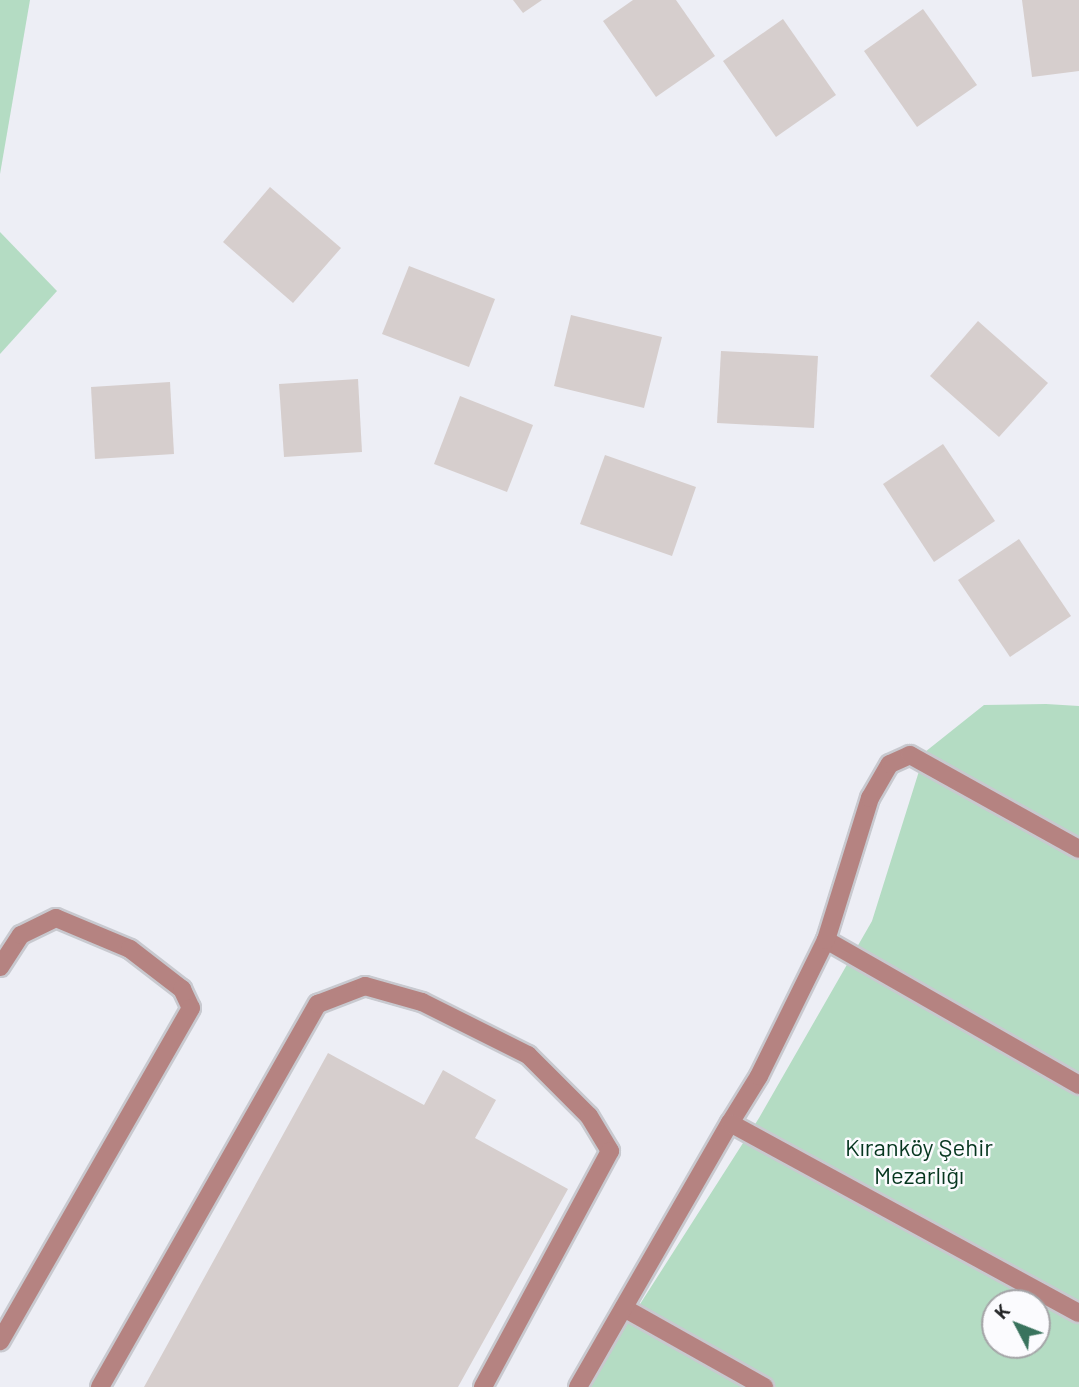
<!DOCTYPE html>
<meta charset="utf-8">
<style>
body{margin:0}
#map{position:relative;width:1079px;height:1387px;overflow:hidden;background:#edeef5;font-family:Barlow,sans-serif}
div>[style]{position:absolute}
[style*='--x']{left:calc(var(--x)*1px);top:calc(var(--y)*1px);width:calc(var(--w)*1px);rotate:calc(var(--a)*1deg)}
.green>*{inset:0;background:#b4dcc3}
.building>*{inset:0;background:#d6cecd}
.roads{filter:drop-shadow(2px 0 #c8c9cf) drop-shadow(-2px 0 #c8c9cf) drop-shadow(0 2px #c8c9cf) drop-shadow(0 -2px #c8c9cf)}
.minor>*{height:18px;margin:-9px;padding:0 9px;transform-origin:9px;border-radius:9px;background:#b58381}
span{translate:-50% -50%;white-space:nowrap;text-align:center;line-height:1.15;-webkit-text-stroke:5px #fbfbfe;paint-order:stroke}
.park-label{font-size:24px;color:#06361f}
.north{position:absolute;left:981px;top:1289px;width:70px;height:70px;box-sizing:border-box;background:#fbfbfe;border:2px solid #a4a4a7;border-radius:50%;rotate:312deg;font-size:19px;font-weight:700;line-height:28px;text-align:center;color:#212224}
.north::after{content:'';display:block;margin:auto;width:24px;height:32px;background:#39735d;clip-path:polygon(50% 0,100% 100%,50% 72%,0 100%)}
</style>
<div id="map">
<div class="green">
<i style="clip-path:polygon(0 0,30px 0,0 174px)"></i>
<i style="clip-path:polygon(0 232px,57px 291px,0 354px)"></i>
<i style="clip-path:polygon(evenodd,1046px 704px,1079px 706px,1079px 1387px,587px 1387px,759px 1118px,872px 921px,925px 752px,984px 705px,1046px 704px,995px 1303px,1037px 1303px,1037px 1345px,995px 1345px,995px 1303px)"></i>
</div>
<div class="building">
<i style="clip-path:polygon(513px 0,542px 0,523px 13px)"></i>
<i style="clip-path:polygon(633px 0,676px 0,715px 56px,656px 97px,603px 21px)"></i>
<i style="clip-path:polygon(1022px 0,1079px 0,1079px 71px,1032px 77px)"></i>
<i style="clip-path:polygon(923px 9px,977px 85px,917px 127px,864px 51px)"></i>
<i style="clip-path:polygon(783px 19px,836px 95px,776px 137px,723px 61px)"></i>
<i style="clip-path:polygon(270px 187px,341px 248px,293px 303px,223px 242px)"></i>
<i style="clip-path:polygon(409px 266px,495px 299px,469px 367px,382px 334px)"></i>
<i style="clip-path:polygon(571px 315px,662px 337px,644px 408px,554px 386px)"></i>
<i style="clip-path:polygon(978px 321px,1048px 383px,999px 437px,930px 376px)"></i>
<i style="clip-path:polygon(721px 351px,818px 356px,814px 428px,717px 423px)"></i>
<i style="clip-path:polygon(358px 379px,362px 452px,284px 457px,279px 384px)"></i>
<i style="clip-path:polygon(170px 382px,174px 454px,95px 459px,91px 387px)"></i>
<i style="clip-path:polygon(460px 396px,533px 425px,507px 492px,434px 464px)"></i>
<i style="clip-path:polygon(943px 444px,995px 521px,934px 562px,883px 484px)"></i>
<i style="clip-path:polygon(605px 455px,696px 487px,672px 556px,580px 524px)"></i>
<i style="clip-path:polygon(1019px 539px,1071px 616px,1010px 657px,958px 580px)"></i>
<i style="clip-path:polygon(328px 1053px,424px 1105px,443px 1070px,496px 1100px,475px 1138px,568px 1189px,458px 1387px,144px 1387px)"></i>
</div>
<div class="roads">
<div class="minor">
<i style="--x:826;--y:940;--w:292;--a:29.8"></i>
<i style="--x:0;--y:967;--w:38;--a:-57"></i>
<i style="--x:21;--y:935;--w:39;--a:-26"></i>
<i style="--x:56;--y:918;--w:80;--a:22.7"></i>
<i style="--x:130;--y:949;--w:66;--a:37.6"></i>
<i style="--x:182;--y:989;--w:21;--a:65"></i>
<i style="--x:191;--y:1008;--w:384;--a:119.8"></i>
<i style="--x:730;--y:1123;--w:55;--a:-58.3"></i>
<i style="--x:759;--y:1076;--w:152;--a:-63.8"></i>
<i style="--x:826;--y:940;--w:149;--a:-72.8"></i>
<i style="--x:870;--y:798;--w:39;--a:-60"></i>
<i style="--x:890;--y:764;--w:22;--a:-24"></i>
<i style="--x:910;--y:755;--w:193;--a:29.1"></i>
<i style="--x:624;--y:1308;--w:161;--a:29.4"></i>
<i style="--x:100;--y:1387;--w:441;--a:-60.4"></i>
<i style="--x:318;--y:1004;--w:50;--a:-21"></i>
<i style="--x:365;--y:986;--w:59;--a:15.7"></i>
<i style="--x:422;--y:1002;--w:119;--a:26.6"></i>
<i style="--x:528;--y:1055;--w:86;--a:45"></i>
<i style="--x:589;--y:1116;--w:41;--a:59"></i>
<i style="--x:610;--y:1151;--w:268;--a:118.3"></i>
<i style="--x:578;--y:1387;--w:305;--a:-60.1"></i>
<i style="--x:730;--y:1123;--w:397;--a:28.6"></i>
</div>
</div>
<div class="park-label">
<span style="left:919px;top:1161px">Kıranköy Şehir<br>Mezarlığı</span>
</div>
<div class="north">K</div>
</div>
